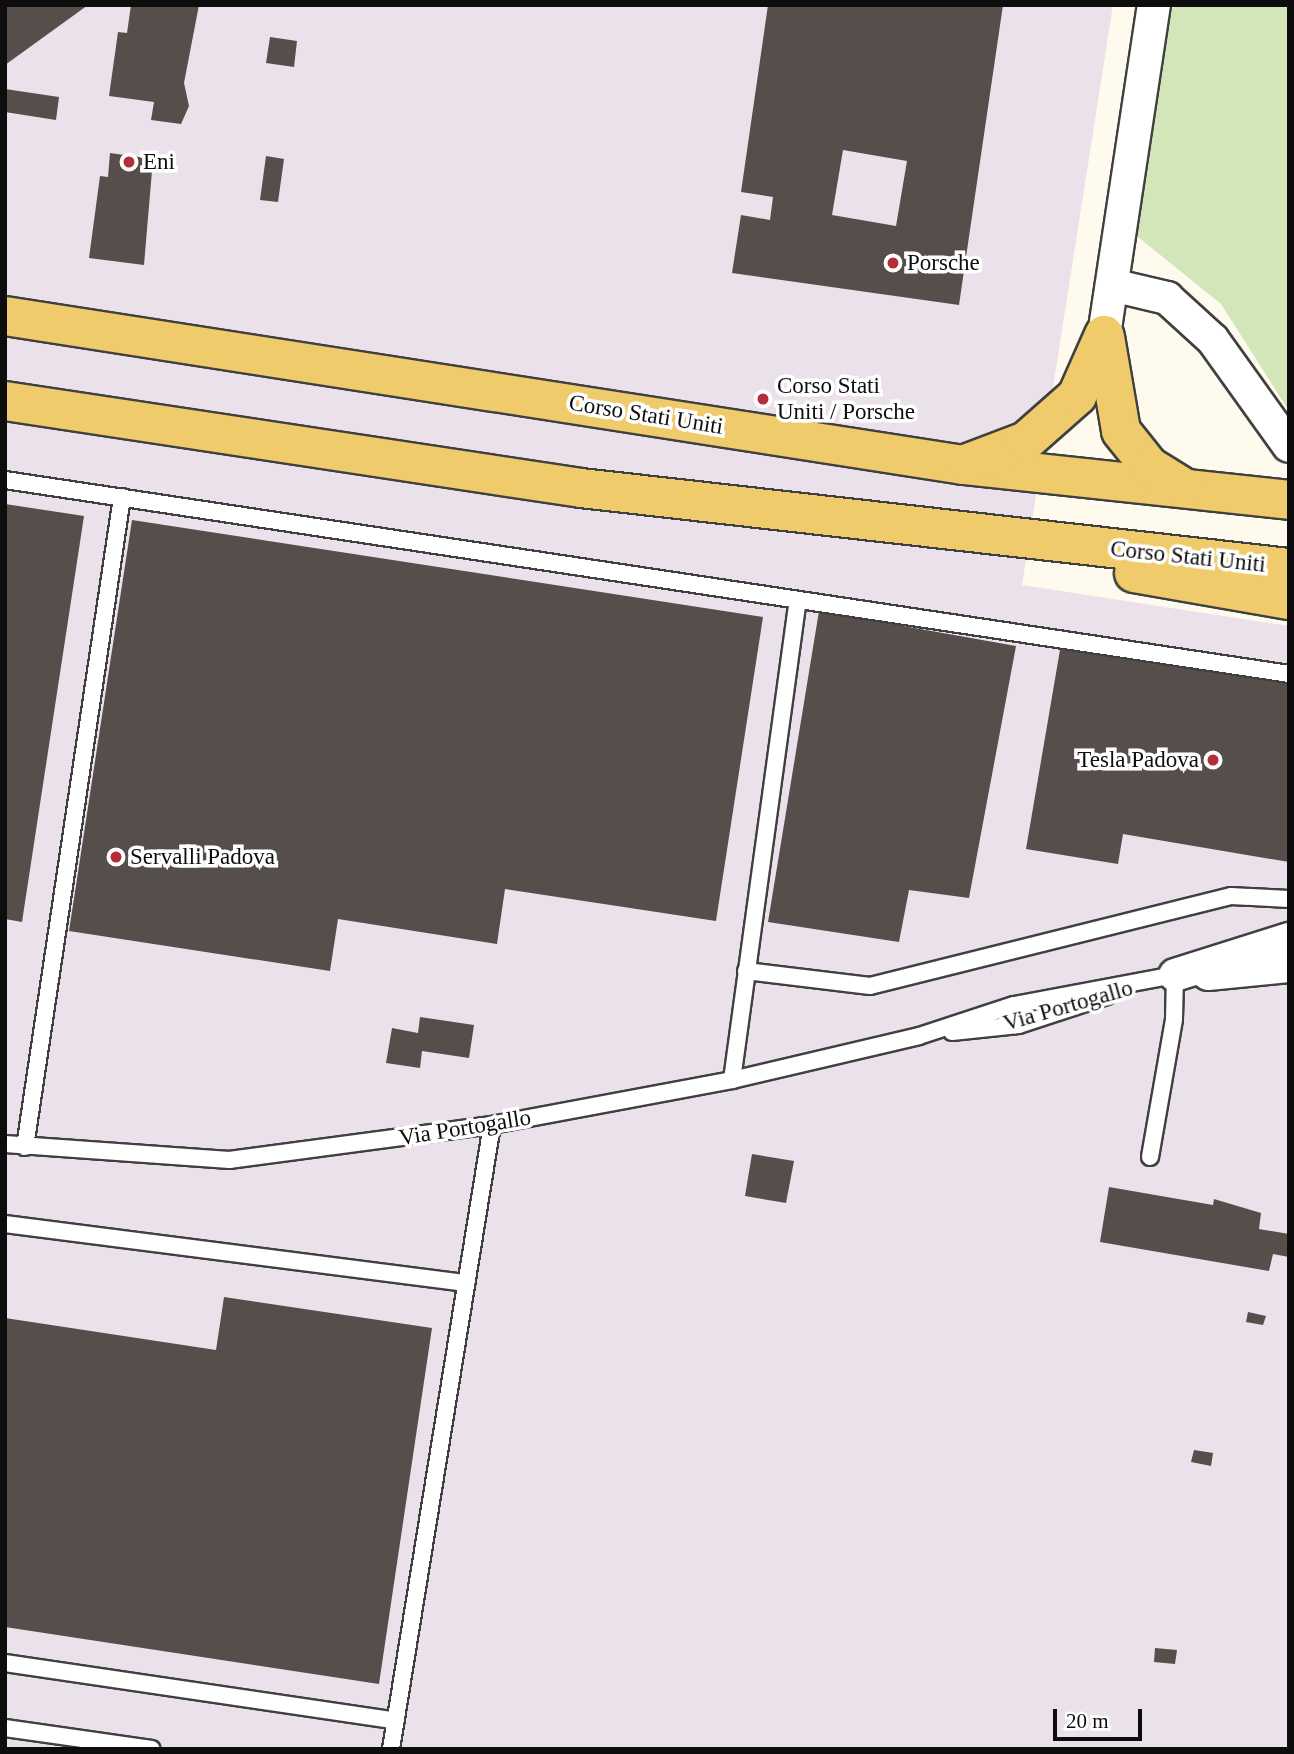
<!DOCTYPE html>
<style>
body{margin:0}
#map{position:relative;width:1294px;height:1754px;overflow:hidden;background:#fefaed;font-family:"Times New Roman",serif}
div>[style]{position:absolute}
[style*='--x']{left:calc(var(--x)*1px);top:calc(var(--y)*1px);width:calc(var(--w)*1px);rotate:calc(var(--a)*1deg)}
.industrial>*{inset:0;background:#eae1eb}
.green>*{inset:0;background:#d2e6b9}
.building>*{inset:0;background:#554e4a}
.roads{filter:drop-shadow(2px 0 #404040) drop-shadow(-2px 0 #404040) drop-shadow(0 2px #404040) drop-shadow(0 -2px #404040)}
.service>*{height:16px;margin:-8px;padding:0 8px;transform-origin:8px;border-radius:8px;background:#fff}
.minor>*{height:32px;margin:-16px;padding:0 16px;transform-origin:16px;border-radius:16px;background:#fff}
.primary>*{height:38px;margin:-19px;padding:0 19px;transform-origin:19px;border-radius:19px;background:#f0cb6b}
.dots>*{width:19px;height:19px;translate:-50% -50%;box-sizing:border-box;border:4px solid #fff;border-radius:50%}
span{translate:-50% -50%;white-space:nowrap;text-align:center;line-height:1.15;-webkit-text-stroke:7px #fff;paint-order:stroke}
.poi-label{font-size:23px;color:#0d0d0d}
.left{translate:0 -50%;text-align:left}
.right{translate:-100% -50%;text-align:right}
.street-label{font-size:23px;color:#0d0d0d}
.frame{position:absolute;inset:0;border:7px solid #0d0d0d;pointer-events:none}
.scale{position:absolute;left:1053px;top:1709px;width:89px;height:32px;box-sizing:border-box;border:4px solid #0d0d0d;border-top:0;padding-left:9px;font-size:21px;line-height:24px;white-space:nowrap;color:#0d0d0d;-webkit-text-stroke:5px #fff;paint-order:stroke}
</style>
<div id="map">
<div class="industrial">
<i style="clip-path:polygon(5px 5px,1113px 5px,1022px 585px,1289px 626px,1289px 1749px,5px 1749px)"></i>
</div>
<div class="green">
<i style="clip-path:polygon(1173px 5px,1289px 5px,1289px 411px,1221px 304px,1132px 232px)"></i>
</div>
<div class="building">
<i style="clip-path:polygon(5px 5px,88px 5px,5px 65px)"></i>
<i style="clip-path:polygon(131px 5px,199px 5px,184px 83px,189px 106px,181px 124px,151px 120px,154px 102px,109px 96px,118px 32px,127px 33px)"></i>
<i style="clip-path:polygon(evenodd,768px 5px,1003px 5px,959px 305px,732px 273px,741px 215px,770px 220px,773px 197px,741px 192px,768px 5px,843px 150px,907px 161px,896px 226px,832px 215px,843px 150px)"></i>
<i style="clip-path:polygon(270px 37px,297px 41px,294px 67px,266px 63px)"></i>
<i style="clip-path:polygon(5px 89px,59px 97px,56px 120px,5px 112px)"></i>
<i style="clip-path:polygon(110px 153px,153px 159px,144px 265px,89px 258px,100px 176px,108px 177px)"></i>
<i style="clip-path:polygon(266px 156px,284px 159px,278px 202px,260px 200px)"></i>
<i style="clip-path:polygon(5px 504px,84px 516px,22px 922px,5px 919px)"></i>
<i style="clip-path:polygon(132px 520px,763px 617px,716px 921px,505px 889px,497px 944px,338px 919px,330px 971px,69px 931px)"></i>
<i style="clip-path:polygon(819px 611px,1016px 646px,969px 898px,909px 890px,899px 942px,768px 922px)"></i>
<i style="clip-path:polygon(1061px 644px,1289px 683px,1289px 862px,1123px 834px,1118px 864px,1026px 849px)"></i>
<i style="clip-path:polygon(420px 1017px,474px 1025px,469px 1058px,422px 1051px,420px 1068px,386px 1063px,392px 1028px,418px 1033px)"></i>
<i style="clip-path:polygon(752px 1154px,794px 1161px,786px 1203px,745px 1196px)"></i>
<i style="clip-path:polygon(1109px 1187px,1213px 1205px,1214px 1199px,1261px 1213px,1259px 1229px,1289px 1234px,1289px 1257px,1273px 1254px,1269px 1271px,1100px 1242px)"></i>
<i style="clip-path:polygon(224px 1297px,432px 1328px,379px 1684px,5px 1627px,5px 1318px,216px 1350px)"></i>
<i style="clip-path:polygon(1248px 1312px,1266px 1316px,1263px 1325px,1246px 1322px)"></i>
<i style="clip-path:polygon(1194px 1450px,1213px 1453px,1211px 1466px,1191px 1462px)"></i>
<i style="clip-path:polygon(1155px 1648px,1177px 1650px,1175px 1664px,1154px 1662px)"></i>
</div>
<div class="roads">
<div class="service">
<i style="--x:5;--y:480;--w:1299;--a:8.59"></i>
<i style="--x:746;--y:971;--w:125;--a:6.9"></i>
<i style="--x:870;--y:986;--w:372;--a:-14"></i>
<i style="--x:1231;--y:896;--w:58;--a:3"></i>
<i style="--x:952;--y:1032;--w:67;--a:-6"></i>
<i style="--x:1019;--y:1025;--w:93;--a:-18.2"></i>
<i style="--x:732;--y:1080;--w:484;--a:-82.2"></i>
<i style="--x:5;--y:1144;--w:225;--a:4.1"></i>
<i style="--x:229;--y:1160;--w:265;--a:-7.6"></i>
<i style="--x:492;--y:1125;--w:244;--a:-10.6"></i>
<i style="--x:732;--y:1080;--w:192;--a:-13.2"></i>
<i style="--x:919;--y:1036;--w:100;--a:-18.1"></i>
<i style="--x:1014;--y:1005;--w:164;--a:-10.6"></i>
<i style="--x:25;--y:1147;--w:657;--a:-81.51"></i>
<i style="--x:1150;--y:1157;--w:140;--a:-80.1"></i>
<i style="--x:1174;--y:1019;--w:44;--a:-88.7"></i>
<i style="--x:5;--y:1224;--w:465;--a:7.3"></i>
<i style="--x:5;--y:1663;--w:395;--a:8.4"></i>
<i style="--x:5;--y:1728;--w:148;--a:8.1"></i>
<i style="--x:391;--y:1749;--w:632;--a:-80.81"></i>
</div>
<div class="minor">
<i style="--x:1112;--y:285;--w:57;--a:13.3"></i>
<i style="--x:1167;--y:298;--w:62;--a:42.4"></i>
<i style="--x:1213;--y:340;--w:130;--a:54.4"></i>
<i style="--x:1104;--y:335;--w:334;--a:-81.4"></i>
<i style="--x:1208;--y:974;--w:81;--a:-5.6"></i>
<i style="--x:1175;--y:975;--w:120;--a:-17.5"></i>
</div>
<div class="primary">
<i style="--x:5;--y:316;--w:970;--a:8.84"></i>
<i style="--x:963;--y:465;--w:328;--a:6.1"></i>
<i style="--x:1105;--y:337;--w:95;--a:80.3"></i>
<i style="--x:1121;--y:431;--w:45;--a:51.3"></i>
<i style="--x:1149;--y:466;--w:40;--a:32"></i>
<i style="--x:5;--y:401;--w:583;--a:8.59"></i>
<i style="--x:581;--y:488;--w:713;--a:6.45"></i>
<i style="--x:968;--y:463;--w:62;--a:-20.8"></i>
<i style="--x:1026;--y:441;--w:68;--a:-41.4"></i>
<i style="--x:1077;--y:396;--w:67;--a:-66.1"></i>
<i style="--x:1134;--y:573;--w:157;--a:9.9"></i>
</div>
</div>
<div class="dots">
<i style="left:129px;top:162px;background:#b42d39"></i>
<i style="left:893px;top:263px;background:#b42d39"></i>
<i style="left:763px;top:399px;background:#b42d39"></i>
<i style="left:1213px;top:760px;background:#b42d39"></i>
<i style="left:116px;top:857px;background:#b42d39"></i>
</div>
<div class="poi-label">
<span class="left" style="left:143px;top:162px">Eni</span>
<span class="left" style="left:907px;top:263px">Porsche</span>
<span class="left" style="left:777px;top:399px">Corso Stati<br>Uniti / Porsche</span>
<span class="right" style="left:1199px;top:760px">Tesla Padova</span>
<span class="left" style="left:130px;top:857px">Servalli Padova</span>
</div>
<div class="street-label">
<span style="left:646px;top:415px;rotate:9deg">Corso Stati Uniti</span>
<span style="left:1188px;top:557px;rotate:6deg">Corso Stati Uniti</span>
<span style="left:1068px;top:1006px;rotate:-16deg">Via Portogallo</span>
<span style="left:465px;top:1128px;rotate:-9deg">Via Portogallo</span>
</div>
<div class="frame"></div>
<div class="scale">20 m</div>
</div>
